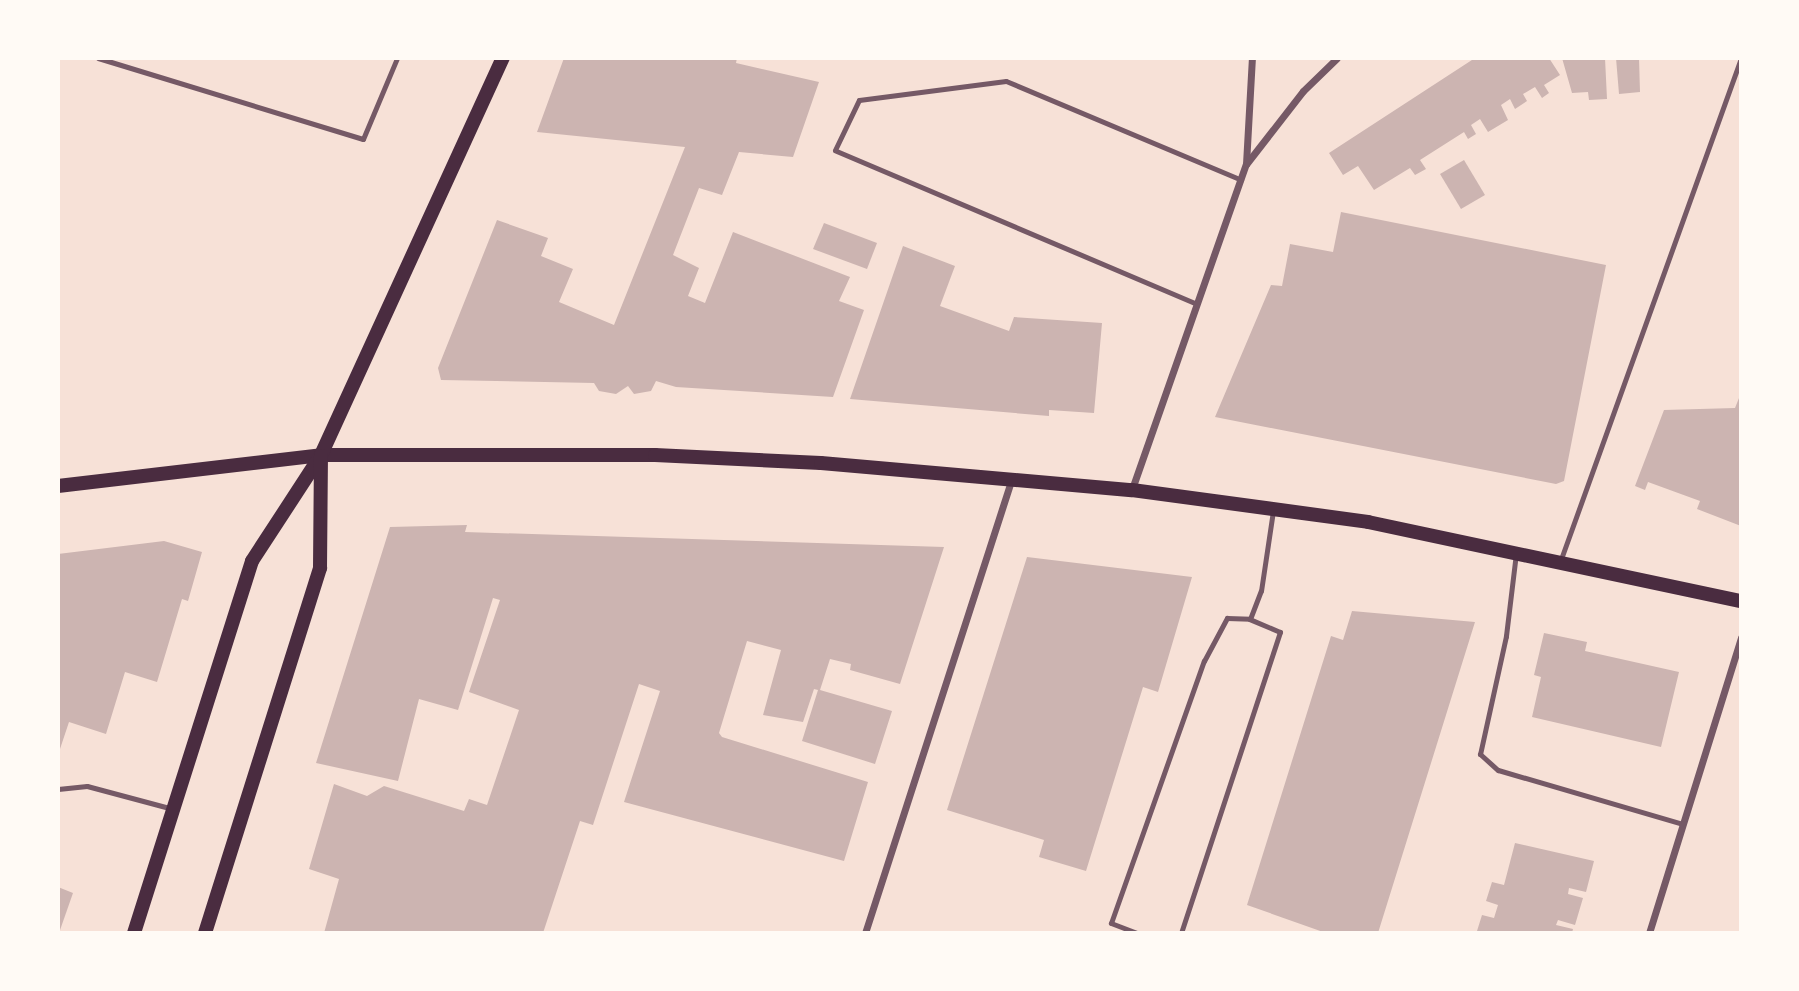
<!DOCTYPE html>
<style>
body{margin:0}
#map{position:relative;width:1799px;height:991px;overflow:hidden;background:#f7e1d7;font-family:Commissioner,sans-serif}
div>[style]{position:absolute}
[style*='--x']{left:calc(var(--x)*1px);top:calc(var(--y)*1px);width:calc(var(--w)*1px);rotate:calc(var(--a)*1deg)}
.building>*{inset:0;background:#ccb4b1}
.service>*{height:5px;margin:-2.5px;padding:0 2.5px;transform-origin:2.5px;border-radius:2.5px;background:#755966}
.minor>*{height:7px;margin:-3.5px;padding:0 3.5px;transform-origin:3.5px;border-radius:3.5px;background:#755966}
.secondary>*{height:14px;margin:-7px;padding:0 7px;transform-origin:7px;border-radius:7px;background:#4a2c40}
span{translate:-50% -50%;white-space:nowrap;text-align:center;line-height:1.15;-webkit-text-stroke:7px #fffaf5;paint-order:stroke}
.frame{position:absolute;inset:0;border:60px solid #fffaf5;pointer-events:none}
</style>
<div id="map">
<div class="building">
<i style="clip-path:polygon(564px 58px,737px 58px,736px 63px,819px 82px,793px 157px,739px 152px,722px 195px,699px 188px,673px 255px,699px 268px,688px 296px,705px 303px,733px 232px,850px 277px,839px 301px,864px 310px,833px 397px,676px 387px,656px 381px,651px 391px,634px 394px,628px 386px,616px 394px,599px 391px,594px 383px,441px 380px,438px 368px,497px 220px,548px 238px,541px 256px,573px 269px,559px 302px,614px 325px,685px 147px,537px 132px)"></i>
<i style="clip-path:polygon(1475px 58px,1549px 58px,1560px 75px,1544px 85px,1549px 93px,1542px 98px,1535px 87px,1523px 94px,1527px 101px,1515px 109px,1510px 99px,1501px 105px,1508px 120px,1488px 132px,1480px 119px,1471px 125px,1476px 134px,1468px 139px,1464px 132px,1420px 160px,1426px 169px,1415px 175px,1410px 168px,1374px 190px,1358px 166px,1343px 175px,1329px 153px)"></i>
<i style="clip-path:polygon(1562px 58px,1605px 58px,1607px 99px,1589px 100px,1588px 92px,1572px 93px)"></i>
<i style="clip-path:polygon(1616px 58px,1639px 58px,1640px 92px,1619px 94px)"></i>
<i style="clip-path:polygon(1464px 160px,1485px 195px,1461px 209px,1440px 174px)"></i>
<i style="clip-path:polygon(1341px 212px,1606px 265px,1564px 481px,1556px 484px,1215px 417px,1271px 285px,1282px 286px,1290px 244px,1333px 252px)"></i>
<i style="clip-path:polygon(824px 223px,877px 243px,867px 269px,813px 249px)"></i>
<i style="clip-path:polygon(903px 246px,955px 266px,940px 306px,1009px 331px,1014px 317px,1102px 323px,1094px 413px,1049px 410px,1049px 416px,850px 399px)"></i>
<i style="clip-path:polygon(1741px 393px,1741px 526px,1697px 509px,1700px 501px,1648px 482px,1645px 490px,1635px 486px,1664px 410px,1735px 408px)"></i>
<i style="clip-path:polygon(467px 525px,465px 532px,944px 547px,900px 684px,850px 670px,851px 664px,830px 659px,820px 690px,892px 711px,875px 764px,802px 741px,818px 690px,814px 689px,803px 722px,763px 715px,781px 650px,747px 641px,719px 733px,722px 737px,868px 782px,844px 861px,624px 802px,660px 691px,639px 684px,593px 825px,580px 821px,543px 933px,324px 933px,339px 879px,309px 869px,334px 784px,367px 796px,384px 786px,464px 811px,469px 799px,487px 805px,519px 710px,469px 692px,500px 600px,493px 598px,458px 710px,419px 699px,398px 781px,316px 763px,390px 527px)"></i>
<i style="clip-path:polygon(164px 541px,202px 552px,188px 601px,182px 599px,157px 682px,125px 672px,106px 734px,69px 722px,58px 755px,58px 554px)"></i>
<i style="clip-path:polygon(1027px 557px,1192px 577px,1158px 692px,1143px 687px,1086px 871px,1039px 857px,1044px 840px,947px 810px)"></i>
<i style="clip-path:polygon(1352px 611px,1475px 622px,1378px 933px,1326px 933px,1247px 905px,1331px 636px,1343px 640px)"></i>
<i style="clip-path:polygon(1544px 633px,1587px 642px,1585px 651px,1679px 672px,1661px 747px,1532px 717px,1541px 677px,1534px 675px)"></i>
<i style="clip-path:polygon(1515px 843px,1594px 861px,1586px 892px,1569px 888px,1568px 894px,1583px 898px,1575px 925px,1558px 920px,1556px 925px,1573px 929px,1572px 933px,1477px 931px,1482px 915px,1494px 918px,1498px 905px,1486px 901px,1492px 882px,1504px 885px)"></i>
<i style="clip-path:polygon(58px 887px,73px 893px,59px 933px,58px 933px)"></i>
</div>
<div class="service">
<i style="--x:98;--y:58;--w:277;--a:17"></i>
<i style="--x:363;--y:139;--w:88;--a:-67.2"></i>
<i style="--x:1197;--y:304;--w:393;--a:-157"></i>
<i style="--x:835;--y:150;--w:55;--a:-64.4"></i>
<i style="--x:859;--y:100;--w:148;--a:-7.4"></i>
<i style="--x:1006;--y:81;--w:255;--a:22.8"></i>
<i style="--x:1516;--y:553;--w:84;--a:96.9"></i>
<i style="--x:1506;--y:636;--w:121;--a:102.4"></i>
<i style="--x:1480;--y:754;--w:24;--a:42"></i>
<i style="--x:1498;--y:770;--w:193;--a:16.3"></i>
<i style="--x:1561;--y:559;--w:532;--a:-70.24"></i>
<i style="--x:58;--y:789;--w:29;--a:-6"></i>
<i style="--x:87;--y:786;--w:89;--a:15"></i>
<i style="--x:1137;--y:933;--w:28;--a:-159"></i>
<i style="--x:1111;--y:923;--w:278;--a:-70.5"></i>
<i style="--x:1204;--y:661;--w:49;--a:-61.9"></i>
<i style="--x:1227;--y:618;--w:23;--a:2"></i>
<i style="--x:1250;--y:619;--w:30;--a:-69"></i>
<i style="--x:1261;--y:591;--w:81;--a:-81.5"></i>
<i style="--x:1181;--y:933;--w:317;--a:-71.8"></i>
<i style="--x:1280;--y:632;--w:33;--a:-157"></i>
</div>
<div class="minor">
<i style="--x:1247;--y:163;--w:91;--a:-52.1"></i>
<i style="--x:1303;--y:91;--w:47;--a:-44.1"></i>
<i style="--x:1132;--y:489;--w:344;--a:-70.7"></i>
<i style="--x:1246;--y:164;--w:106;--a:-86.8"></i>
<i style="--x:865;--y:933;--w:476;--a:-72.1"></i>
<i style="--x:1649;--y:933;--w:310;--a:-72.7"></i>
</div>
<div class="secondary">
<i style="--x:58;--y:486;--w:265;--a:-6.7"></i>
<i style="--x:321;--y:455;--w:334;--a:0"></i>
<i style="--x:655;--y:455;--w:166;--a:2.8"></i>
<i style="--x:821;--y:463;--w:312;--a:5"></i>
<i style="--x:1132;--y:490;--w:238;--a:7.7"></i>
<i style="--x:1368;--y:522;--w:381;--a:12"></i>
<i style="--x:134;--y:933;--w:390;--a:-72.4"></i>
<i style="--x:252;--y:561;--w:126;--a:-56.9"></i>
<i style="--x:321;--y:455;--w:437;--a:-65.4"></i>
<i style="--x:205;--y:933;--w:383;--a:-72.5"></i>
<i style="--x:320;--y:568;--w:112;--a:-89.5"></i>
</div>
<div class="frame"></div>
</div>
